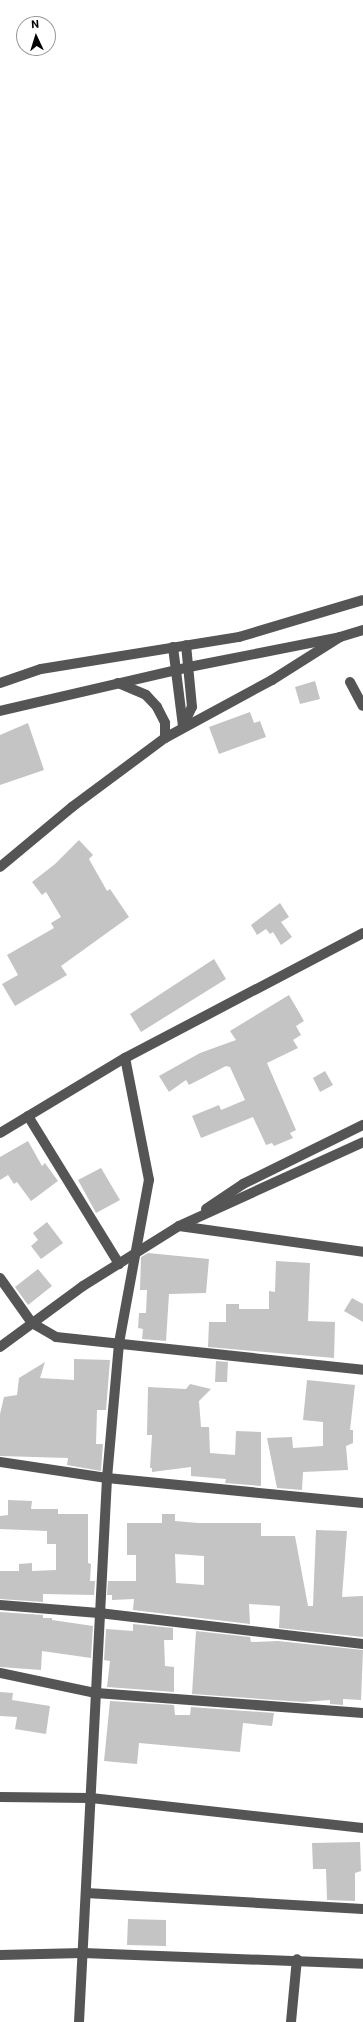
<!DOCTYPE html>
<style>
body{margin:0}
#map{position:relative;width:363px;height:2022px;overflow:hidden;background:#fff;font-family:Roboto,sans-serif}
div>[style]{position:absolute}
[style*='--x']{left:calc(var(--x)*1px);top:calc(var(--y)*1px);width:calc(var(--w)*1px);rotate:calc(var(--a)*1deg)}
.building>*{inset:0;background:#c4c4c4}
.minor>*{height:10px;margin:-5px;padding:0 5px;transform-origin:5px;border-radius:5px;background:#555}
span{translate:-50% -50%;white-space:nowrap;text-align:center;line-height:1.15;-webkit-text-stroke:3px #fff;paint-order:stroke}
.north{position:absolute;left:16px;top:16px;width:40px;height:40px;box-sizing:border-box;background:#fff;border:1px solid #999;border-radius:50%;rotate:356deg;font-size:11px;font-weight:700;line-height:16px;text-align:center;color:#000}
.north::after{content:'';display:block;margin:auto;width:14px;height:18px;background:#000;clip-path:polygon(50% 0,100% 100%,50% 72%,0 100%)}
</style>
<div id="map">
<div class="building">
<i style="clip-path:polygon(315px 681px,320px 699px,300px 704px,295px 687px)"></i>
<i style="clip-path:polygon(250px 712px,254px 723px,260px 721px,266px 737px,219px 754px,209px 727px)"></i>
<i style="clip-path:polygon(28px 723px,44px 770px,0 785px,0 735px)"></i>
<i style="clip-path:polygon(79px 840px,93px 855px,89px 859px,107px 891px,110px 889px,129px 917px,61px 966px,67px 975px,15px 1006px,2px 984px,18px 975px,7px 955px,54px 928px,51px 923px,61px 917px,46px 892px,42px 895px,32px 882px,55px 864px)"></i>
<i style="clip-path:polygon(280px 903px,289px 917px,281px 922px,292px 937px,281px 945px,273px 932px,270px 934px,266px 929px,257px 935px,251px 925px)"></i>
<i style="clip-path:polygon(214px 959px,226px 979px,141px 1032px,130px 1014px)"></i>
<i style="clip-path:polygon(289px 995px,304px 1021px,296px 1026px,301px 1035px,293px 1040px,298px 1048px,267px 1063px,296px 1130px,290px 1133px,293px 1138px,274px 1146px,272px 1143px,266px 1145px,253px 1117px,201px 1138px,192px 1116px,219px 1105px,221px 1110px,245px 1100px,230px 1067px,226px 1066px,189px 1085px,186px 1080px,169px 1092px,159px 1076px,200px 1053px,236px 1040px,230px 1031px)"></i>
<i style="clip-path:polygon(325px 1071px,333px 1085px,320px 1092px,313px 1078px)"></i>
<i style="clip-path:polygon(28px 1141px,42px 1166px,45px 1163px,58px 1181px,31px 1201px,17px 1182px,14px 1184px,8px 1175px,0 1180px,0 1157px)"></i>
<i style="clip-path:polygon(101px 1168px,120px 1200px,96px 1213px,78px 1180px)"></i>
<i style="clip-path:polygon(47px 1222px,63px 1243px,41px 1259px,31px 1246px,38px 1240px,33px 1233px)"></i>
<i style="clip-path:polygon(148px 1253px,209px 1259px,206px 1293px,169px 1294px,166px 1341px,142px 1339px,143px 1329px,138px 1328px,139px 1313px,146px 1313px,147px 1290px,140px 1290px,141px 1257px)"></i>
<i style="clip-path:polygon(276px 1261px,310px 1263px,308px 1321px,335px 1322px,334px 1358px,208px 1347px,209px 1322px,226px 1322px,226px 1304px,239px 1304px,239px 1309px,269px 1309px,269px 1291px,275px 1292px)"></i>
<i style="clip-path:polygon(38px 1269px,52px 1286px,28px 1305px,15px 1287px)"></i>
<i style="clip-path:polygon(352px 1298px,363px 1304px,363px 1322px,344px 1311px)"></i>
<i style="clip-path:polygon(74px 1359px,110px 1360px,106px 1410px,97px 1410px,96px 1444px,103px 1444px,101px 1471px,67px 1465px,68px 1458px,0 1456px,0 1414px,4px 1397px,17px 1395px,19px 1378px,45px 1362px,40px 1378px,74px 1380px)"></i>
<i style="clip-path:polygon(216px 1361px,228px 1362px,227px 1382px,215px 1382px)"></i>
<i style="clip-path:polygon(307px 1380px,355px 1385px,350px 1430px,353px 1430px,353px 1443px,346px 1446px,348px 1470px,303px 1472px,302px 1490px,277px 1488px,267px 1438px,292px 1437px,293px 1448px,323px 1446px,323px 1422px,303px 1420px)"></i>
<i style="clip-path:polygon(190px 1384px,211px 1389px,199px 1401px,201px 1427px,209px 1427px,210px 1453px,235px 1455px,236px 1431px,261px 1432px,261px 1486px,225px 1483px,226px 1479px,191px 1476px,191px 1467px,152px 1472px,152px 1468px,150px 1468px,152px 1435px,147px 1435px,148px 1387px,186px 1389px)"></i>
<i style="clip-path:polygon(8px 1500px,32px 1501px,31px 1509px,58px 1509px,58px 1514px,88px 1514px,88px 1563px,91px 1564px,90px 1581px,95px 1581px,94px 1595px,43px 1594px,43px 1602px,0 1599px,0 1571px,19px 1571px,19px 1564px,32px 1563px,32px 1571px,56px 1570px,56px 1544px,47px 1544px,47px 1531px,0 1529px,0 1516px,8px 1515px)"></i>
<i style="clip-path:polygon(evenodd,162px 1514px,175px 1514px,175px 1521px,198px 1523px,261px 1523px,261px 1536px,295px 1536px,308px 1606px,313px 1606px,316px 1530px,347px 1531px,342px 1597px,363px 1596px,363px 1637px,279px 1628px,280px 1606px,249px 1604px,250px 1624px,133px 1610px,134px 1599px,112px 1600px,112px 1595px,107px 1595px,108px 1581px,136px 1581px,136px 1555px,127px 1555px,127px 1523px,162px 1523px,162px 1514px,175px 1554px,204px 1556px,204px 1585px,176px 1583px,175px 1554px)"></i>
<i style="clip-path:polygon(0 1612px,43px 1615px,43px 1618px,52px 1618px,52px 1620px,93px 1626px,91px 1658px,42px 1651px,41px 1670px,0 1667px)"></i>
<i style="clip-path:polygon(133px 1624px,173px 1628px,173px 1640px,164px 1640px,165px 1666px,174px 1667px,174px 1692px,107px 1687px,110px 1661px,104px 1660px,106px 1629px,133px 1631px)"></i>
<i style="clip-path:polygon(196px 1631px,250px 1637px,251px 1642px,278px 1641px,363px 1650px,361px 1700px,343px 1699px,343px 1705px,330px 1704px,330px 1700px,304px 1702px,192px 1694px)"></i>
<i style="clip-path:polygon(0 1692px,13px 1693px,12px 1700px,50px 1706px,46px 1734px,15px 1729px,17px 1717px,0 1716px)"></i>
<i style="clip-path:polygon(110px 1701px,174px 1705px,175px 1715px,190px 1715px,191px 1707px,274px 1713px,272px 1726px,243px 1723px,240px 1752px,139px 1743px,137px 1764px,104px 1761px)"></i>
<i style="clip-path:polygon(360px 1842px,361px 1871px,355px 1873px,355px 1901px,327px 1900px,326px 1869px,313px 1869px,312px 1843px)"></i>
<i style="clip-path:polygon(128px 1919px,166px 1920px,166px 1946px,127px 1945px)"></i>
</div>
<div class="minor">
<i style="--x:173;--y:647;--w:80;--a:82.8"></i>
<i style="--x:350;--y:682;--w:27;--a:62"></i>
<i style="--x:0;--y:683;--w:43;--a:-18.9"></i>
<i style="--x:41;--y:669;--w:201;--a:-9.2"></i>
<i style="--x:239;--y:637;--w:129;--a:-16.6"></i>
<i style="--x:118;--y:683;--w:30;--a:23"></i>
<i style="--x:146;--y:695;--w:16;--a:47"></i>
<i style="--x:157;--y:707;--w:18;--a:63"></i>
<i style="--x:165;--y:723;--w:15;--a:90"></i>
<i style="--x:0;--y:711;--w:194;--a:-13.1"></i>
<i style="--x:189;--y:667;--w:154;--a:-11.2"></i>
<i style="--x:340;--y:637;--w:24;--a:-17"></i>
<i style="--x:183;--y:726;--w:21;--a:-65"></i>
<i style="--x:192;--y:707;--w:62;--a:-95.5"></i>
<i style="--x:0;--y:867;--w:94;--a:-39.8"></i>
<i style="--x:72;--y:807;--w:116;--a:-36.6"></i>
<i style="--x:165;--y:738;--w:122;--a:-28.5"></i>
<i style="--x:272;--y:680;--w:80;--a:-32.3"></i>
<i style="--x:28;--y:1116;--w:174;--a:58.4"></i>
<i style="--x:0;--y:1133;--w:146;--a:-31"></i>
<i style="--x:125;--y:1058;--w:269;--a:-27.7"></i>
<i style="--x:206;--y:1209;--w:45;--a:-34"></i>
<i style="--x:243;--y:1184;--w:134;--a:-26.2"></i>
<i style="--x:179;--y:1226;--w:186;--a:8"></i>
<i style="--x:0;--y:1278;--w:55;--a:54.6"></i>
<i style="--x:32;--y:1323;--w:28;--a:30"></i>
<i style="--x:56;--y:1337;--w:309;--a:6.1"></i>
<i style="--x:0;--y:1347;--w:103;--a:-36.3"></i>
<i style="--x:83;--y:1286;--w:113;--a:-32"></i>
<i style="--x:179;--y:1226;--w:202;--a:-24.5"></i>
<i style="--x:0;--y:1462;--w:108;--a:8.5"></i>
<i style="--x:107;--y:1478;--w:257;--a:5.6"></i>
<i style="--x:0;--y:1605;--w:99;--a:4.6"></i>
<i style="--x:99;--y:1613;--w:266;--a:6.7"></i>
<i style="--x:0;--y:1673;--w:98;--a:11.8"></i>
<i style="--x:96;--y:1693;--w:268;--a:4.3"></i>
<i style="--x:0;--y:1797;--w:91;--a:0.6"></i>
<i style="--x:91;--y:1798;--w:274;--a:6.3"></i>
<i style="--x:86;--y:1893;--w:277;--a:3.3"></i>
<i style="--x:0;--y:1955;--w:83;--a:-1.4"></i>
<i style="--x:83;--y:1953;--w:280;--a:2.2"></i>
<i style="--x:79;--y:2022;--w:545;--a:-87.05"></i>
<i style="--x:107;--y:1478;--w:136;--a:-84.9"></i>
<i style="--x:119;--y:1343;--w:166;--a:-79.6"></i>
<i style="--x:149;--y:1180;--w:124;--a:-101.1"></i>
<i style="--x:291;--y:2022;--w:63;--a:-84.6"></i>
</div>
<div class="north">N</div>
</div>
